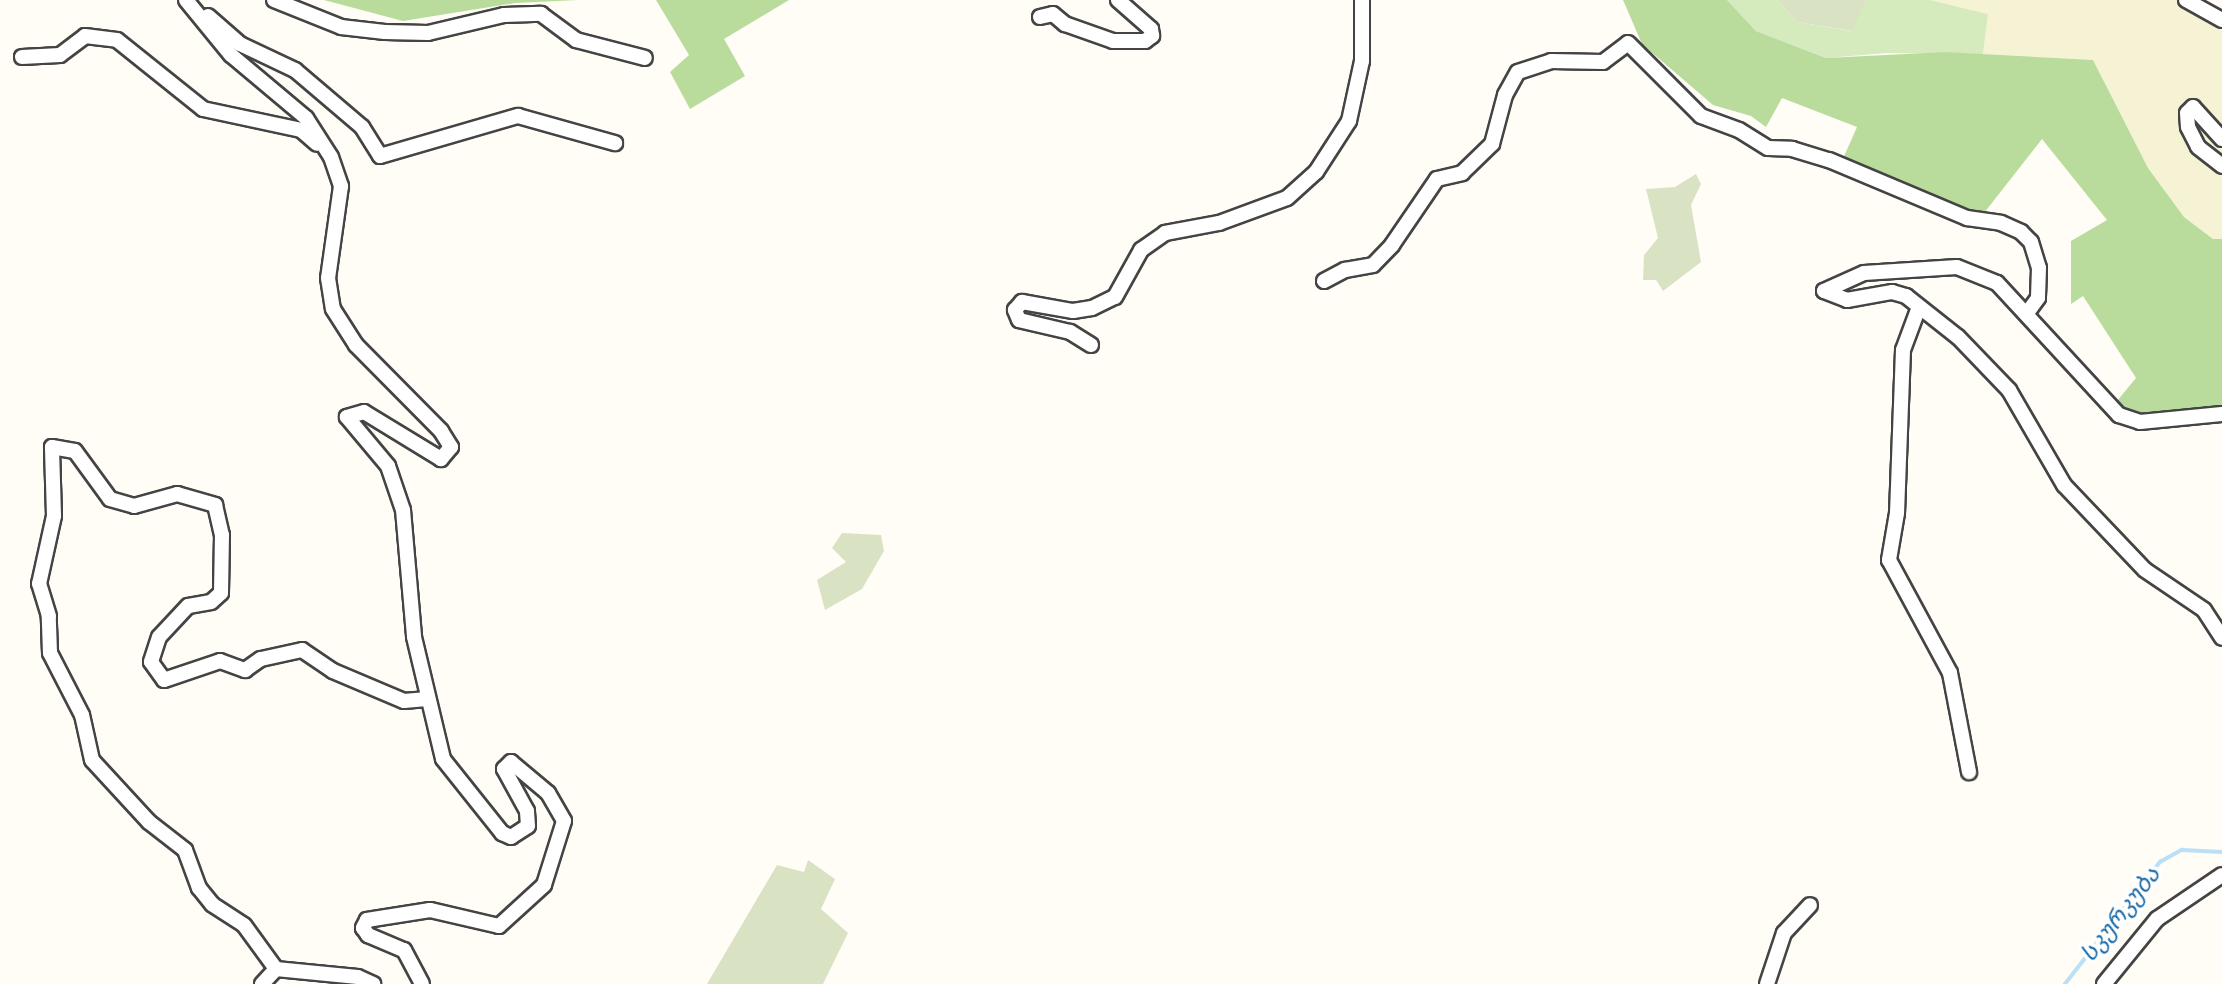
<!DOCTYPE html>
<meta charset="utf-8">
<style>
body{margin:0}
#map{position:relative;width:2222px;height:984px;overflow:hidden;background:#fffdf5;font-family:"Libre Baskerville","Noto Sans Georgian",serif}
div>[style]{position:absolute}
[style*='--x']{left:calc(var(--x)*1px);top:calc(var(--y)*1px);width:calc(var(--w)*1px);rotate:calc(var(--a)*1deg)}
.farmland>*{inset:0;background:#f6f3d4}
.green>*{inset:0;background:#d5ebbd}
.forest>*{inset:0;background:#b9dc9c}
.cemetery>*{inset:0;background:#d9e3c4}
.stream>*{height:3.5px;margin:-1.75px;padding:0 1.75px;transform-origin:1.75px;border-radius:1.75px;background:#b9e0f7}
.roads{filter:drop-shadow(2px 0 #444) drop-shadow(-2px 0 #444) drop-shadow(0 2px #444) drop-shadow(0 -2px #444)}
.minor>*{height:14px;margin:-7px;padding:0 7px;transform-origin:7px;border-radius:7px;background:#fff}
span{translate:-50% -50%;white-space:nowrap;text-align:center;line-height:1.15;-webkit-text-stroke:7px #fff;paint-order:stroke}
.water-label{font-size:23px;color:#1768a6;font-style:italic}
</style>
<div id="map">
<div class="farmland">
<i style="clip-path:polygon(1930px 0,2195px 0,2222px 25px,2222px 239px,2213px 239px,2184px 217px,2148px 168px,2093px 60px,1983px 54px,1988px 14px)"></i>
</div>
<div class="green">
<i style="clip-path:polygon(1727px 0,1777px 0,1797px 22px,1851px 31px,1867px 0,1930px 0,1988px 14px,1983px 54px,1888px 53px,1826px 58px,1756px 31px)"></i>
</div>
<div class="forest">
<i style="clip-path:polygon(324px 0,578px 0,515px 3px,403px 21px)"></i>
<i style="clip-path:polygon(656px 0,789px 0,724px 39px,745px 76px,690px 109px,670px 72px,689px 55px)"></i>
<i style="clip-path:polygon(1623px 0,1727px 0,1756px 31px,1826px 58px,1945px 52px,2093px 60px,2148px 168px,2184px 217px,2213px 239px,2222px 239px,2222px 406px,2144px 417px,2126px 412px,2117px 401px,2136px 378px,2083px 296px,2071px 304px,2071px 241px,2107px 220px,2042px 139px,1984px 213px,1968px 215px,1842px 161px,1857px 127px,1782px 98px,1766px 127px,1751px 116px,1713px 105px,1642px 44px)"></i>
</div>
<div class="cemetery">
<i style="clip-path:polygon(1777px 0,1867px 0,1852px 31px,1797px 22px)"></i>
<i style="clip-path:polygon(1696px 174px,1701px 184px,1691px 205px,1701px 262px,1663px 291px,1656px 280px,1643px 280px,1644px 255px,1658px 238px,1646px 189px,1675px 187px)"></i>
<i style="clip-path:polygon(842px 533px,881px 535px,884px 551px,862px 589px,825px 610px,817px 580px,846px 562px,832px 548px)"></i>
<i style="clip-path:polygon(808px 860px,835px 879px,821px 909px,848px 933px,823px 984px,707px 984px,777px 865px,804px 872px)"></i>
</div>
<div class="stream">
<i style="--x:2065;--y:984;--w:155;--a:-52.1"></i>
<i style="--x:2160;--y:862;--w:25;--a:-29"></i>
<i style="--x:2182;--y:850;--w:40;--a:2.9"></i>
</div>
<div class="roads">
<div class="minor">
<i style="--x:186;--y:0;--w:71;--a:50.7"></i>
<i style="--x:231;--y:55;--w:98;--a:40"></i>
<i style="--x:306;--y:118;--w:46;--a:57.3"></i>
<i style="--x:331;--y:157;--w:31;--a:71"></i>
<i style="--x:341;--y:186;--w:93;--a:98"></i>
<i style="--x:328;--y:278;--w:31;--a:81"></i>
<i style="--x:333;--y:309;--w:43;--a:57.4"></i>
<i style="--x:356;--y:345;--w:121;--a:45.3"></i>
<i style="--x:441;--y:431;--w:19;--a:58"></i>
<i style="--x:451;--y:447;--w:16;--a:130"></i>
<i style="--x:441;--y:459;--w:90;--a:-148.6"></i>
<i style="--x:364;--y:412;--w:18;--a:164"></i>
<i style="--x:347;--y:417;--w:64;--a:50.1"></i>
<i style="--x:388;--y:466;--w:46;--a:71.2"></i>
<i style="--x:403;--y:510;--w:127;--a:85"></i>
<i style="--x:414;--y:637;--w:125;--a:76.6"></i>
<i style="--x:443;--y:759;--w:95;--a:51.4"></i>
<i style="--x:502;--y:833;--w:10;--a:24"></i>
<i style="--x:511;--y:837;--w:20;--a:-33"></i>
<i style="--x:528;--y:826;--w:15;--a:-94"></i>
<i style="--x:527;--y:811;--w:48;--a:-118.7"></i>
<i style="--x:504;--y:769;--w:10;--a:-45"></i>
<i style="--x:511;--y:762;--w:48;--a:40"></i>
<i style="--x:548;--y:793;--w:32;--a:60"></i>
<i style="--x:564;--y:821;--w:67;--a:107.4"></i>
<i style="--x:544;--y:885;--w:61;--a:137.7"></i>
<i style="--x:499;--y:926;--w:71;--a:-166.9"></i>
<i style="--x:430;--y:910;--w:64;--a:171"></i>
<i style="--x:367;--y:920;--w:9;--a:117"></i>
<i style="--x:363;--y:928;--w:9;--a:54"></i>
<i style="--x:368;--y:935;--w:39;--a:23"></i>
<i style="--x:404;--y:950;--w:38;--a:62"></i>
<i style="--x:274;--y:0;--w:72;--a:21.9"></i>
<i style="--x:341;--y:27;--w:44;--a:6.5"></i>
<i style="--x:385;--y:32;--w:43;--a:1.3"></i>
<i style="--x:428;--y:33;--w:78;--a:-13.3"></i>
<i style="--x:504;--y:15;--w:37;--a:-2"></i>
<i style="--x:541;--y:14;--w:44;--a:36.6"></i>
<i style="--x:576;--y:40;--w:71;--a:14.6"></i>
<i style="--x:2186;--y:0;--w:41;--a:29.1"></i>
<i style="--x:208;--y:16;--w:43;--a:41.2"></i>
<i style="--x:240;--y:44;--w:61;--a:25.3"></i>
<i style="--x:295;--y:70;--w:88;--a:40.4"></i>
<i style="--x:362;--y:127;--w:34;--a:58"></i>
<i style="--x:380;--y:156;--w:144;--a:-16.2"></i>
<i style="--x:518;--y:116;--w:101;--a:15.6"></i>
<i style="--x:1040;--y:17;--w:13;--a:-13"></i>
<i style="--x:1053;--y:14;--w:16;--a:40"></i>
<i style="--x:1065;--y:24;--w:51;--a:19.5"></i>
<i style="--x:1113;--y:41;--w:32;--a:0"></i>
<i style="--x:1145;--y:41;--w:9;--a:-36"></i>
<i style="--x:1152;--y:36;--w:7;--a:-98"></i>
<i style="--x:1151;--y:29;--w:44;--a:-138.7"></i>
<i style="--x:22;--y:57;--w:38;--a:-3"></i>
<i style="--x:60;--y:55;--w:31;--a:-37"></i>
<i style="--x:85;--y:36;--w:32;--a:7"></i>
<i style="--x:117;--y:40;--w:110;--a:38.7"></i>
<i style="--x:203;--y:109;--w:100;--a:12.1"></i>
<i style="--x:301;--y:130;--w:21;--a:41"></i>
<i style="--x:2222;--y:139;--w:43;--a:-132.2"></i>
<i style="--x:2193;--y:107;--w:8;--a:135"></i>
<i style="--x:2187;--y:113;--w:14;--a:86"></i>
<i style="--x:2188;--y:127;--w:22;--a:63"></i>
<i style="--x:2198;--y:147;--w:31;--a:38"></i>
<i style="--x:1324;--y:281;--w:24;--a:-28"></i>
<i style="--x:1345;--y:270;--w:28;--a:-10"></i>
<i style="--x:1373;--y:265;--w:28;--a:-46"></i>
<i style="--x:1392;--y:245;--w:80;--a:-55.7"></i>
<i style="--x:1437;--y:179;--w:26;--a:-13"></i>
<i style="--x:1462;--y:173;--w:42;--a:-44"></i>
<i style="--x:1492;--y:144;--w:51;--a:-75.1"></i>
<i style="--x:1505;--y:95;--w:26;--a:-61"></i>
<i style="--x:1518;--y:72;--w:35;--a:-18"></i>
<i style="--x:1551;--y:61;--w:52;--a:1.1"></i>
<i style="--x:1603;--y:62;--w:31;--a:-37"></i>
<i style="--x:1628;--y:43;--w:103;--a:45"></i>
<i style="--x:1701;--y:116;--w:40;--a:20.2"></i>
<i style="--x:1739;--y:130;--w:34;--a:32"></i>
<i style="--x:1768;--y:148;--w:24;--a:2"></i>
<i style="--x:1792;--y:149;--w:39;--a:17"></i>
<i style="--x:1829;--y:160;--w:150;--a:22.8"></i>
<i style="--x:1967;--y:218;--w:34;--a:8"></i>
<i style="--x:2001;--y:223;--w:22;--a:24"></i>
<i style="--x:2021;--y:232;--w:14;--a:45"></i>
<i style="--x:2031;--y:242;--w:27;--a:73"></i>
<i style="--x:2039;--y:268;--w:30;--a:92"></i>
<i style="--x:2038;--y:298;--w:17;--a:126"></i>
<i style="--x:1824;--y:291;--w:25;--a:21"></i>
<i style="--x:1847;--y:300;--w:46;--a:-10.1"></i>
<i style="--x:1892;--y:292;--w:15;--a:16"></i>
<i style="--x:1906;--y:296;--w:66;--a:38.3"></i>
<i style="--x:1958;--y:337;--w:74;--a:46.1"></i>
<i style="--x:2009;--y:390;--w:110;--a:59.9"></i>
<i style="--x:2064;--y:485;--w:117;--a:46.4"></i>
<i style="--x:2145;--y:570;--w:71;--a:34.1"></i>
<i style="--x:2204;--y:610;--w:33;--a:57"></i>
<i style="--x:1824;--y:291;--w:44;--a:-24.2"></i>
<i style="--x:1864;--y:273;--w:93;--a:-3.7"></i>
<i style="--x:1957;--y:267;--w:43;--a:21.8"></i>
<i style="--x:1997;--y:283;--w:180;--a:47.3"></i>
<i style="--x:2119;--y:415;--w:22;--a:18"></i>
<i style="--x:2140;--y:422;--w:82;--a:-5.6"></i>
<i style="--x:1919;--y:307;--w:46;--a:110.4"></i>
<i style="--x:1903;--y:350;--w:163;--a:92.1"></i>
<i style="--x:1897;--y:513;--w:48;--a:99.7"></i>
<i style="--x:1889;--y:560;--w:128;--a:61.6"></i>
<i style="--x:1950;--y:673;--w:101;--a:79.1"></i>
<i style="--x:1091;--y:345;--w:25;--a:-148"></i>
<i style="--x:1070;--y:332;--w:52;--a:-166.8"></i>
<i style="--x:1019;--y:320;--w:11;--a:-112"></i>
<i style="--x:1015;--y:310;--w:11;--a:-49"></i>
<i style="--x:1022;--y:302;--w:52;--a:10"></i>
<i style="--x:1073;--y:311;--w:19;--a:-9"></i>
<i style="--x:1092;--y:308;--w:25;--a:-26"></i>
<i style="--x:1115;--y:297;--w:54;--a:-61"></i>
<i style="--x:1141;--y:250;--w:29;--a:-35"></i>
<i style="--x:1165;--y:233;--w:55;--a:-10.5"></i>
<i style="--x:1219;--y:223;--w:72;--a:-20.2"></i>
<i style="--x:1287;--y:198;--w:39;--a:-42"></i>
<i style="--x:1316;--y:172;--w:61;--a:-57.1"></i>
<i style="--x:1349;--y:121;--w:61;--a:-77.8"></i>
<i style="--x:1362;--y:61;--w:61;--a:-90"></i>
<i style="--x:276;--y:969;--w:54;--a:-126"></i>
<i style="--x:244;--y:925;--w:38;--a:-147"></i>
<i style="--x:212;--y:904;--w:21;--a:-129"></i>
<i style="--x:199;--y:888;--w:40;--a:-110.2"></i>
<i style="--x:185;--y:850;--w:46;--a:-142.1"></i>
<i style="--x:149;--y:822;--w:84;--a:-132.6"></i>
<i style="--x:92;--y:760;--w:46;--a:-102.5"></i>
<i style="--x:82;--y:715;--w:70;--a:-117.3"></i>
<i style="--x:50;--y:653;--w:37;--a:-92"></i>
<i style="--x:49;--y:616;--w:34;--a:-107"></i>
<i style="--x:39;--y:584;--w:70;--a:-77.6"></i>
<i style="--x:54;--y:516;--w:69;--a:-91.7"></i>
<i style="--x:52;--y:447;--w:23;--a:10"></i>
<i style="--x:75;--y:451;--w:59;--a:53.9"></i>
<i style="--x:110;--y:499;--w:25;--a:16"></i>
<i style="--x:134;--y:506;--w:45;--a:-15.6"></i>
<i style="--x:177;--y:494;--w:40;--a:16"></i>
<i style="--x:215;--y:505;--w:31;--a:77"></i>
<i style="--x:222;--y:535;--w:58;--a:91"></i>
<i style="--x:221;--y:593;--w:13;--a:138"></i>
<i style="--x:211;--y:602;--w:23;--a:170"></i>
<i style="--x:188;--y:606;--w:42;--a:133.1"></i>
<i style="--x:159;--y:637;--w:26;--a:108"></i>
<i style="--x:151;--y:662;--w:22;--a:54"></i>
<i style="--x:164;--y:680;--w:59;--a:-18.7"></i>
<i style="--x:220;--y:661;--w:27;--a:20"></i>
<i style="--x:245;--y:670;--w:19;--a:-35"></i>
<i style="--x:261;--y:659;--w:42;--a:-12.4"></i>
<i style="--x:302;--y:650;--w:37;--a:34"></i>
<i style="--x:333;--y:671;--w:77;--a:22.9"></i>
<i style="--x:404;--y:701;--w:23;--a:-5"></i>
<i style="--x:262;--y:984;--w:21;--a:-47"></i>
<i style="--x:276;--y:969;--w:82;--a:5.6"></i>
<i style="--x:358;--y:977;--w:17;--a:25"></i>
<i style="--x:1767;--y:984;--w:54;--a:-71.6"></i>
<i style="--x:1784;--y:933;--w:38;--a:-47"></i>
<i style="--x:2104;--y:984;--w:84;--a:-50.8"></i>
<i style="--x:2157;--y:919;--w:78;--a:-34.1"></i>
</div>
</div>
<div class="water-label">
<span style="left:2120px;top:914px;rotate:-52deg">სკურკუბა</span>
</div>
</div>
